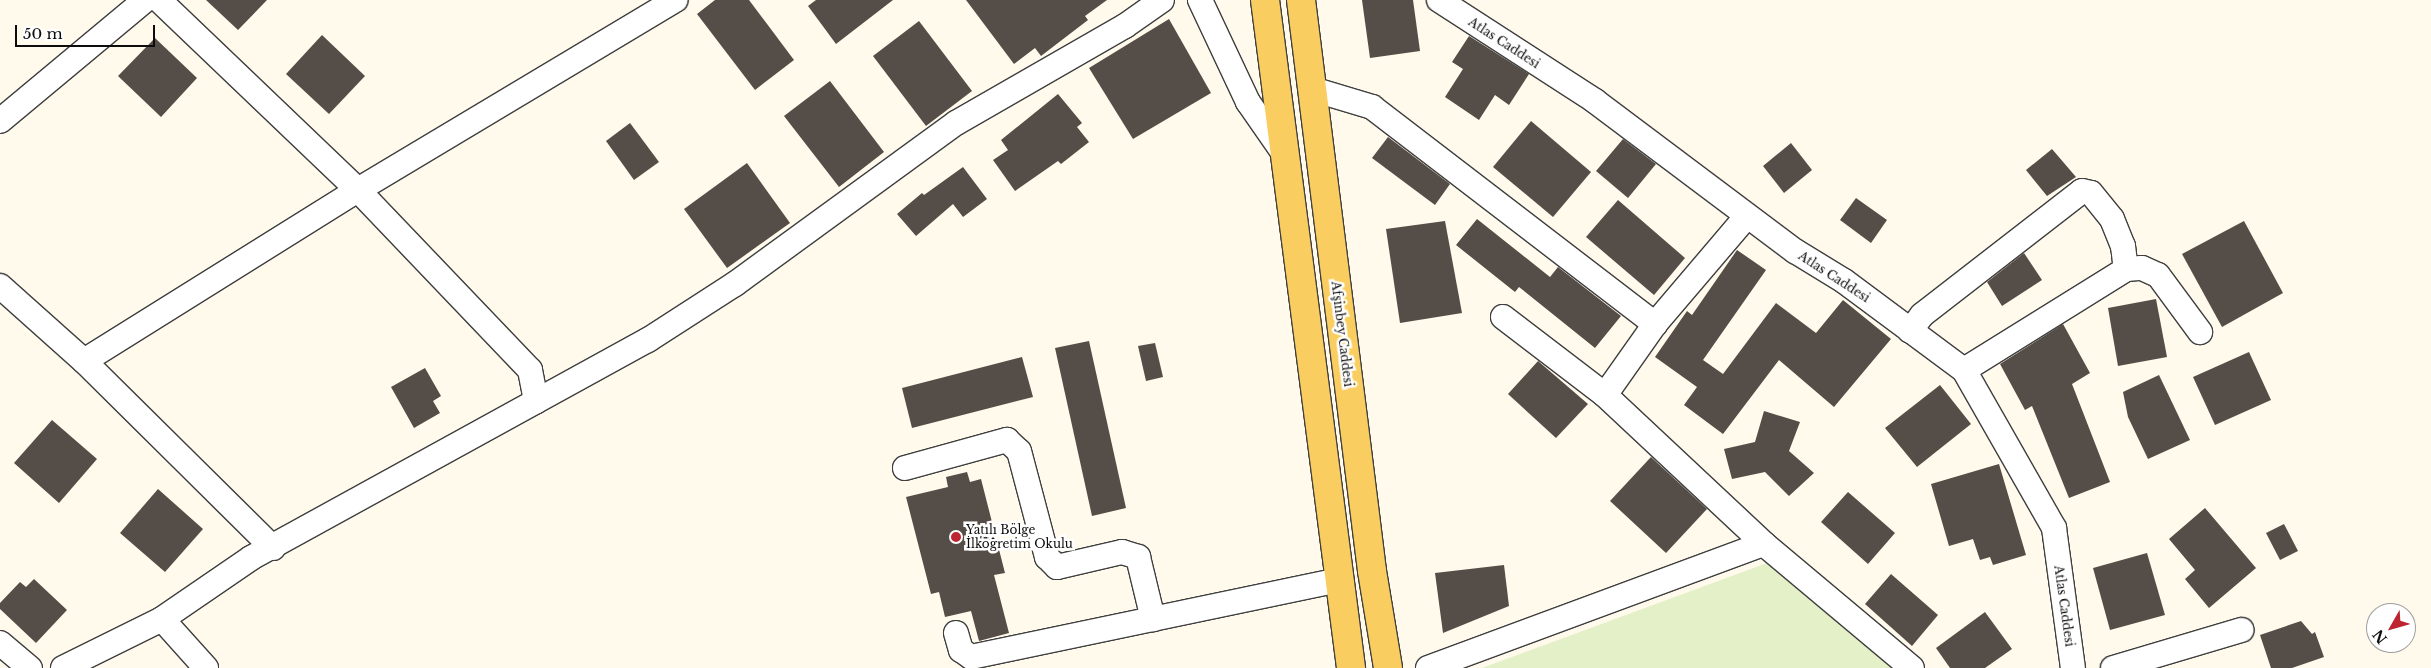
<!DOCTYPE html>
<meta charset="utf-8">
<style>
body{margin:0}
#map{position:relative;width:2431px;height:668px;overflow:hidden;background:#fffaeb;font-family:"Libre Baskerville",serif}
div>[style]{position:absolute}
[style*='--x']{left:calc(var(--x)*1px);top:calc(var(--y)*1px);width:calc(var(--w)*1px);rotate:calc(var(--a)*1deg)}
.pitch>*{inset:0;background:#e4f0c7}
.building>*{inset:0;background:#554d48}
.roads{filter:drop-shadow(1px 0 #3f3f3f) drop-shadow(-1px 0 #3f3f3f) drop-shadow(0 1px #3f3f3f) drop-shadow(0 -1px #3f3f3f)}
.minor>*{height:24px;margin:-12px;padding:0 12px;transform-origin:12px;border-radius:12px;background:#fff}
.major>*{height:28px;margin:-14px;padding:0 14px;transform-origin:14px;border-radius:14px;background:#facd60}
.dots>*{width:14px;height:14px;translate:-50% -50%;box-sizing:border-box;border:2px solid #fff;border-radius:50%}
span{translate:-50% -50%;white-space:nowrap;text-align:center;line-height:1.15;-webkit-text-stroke:5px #fff;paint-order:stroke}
.street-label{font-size:12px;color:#0c0c0c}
.poi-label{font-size:12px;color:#0c0c0c}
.left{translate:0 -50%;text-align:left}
.north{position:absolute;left:2366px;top:603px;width:50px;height:50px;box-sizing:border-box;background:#fff;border:1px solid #9e9e9e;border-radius:50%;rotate:232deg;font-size:14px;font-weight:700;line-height:20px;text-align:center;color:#0c0c0c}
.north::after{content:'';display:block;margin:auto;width:18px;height:22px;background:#be2332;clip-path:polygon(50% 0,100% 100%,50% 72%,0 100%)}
.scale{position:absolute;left:15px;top:25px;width:140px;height:22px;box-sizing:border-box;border:2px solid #0c0c0c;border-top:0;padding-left:6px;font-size:15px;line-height:18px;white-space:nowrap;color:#0c0c0c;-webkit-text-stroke:4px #fff;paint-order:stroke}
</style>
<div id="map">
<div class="pitch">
<i style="clip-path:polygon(1778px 559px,1893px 668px,1482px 668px)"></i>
</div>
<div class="building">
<i style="clip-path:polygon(206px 0,267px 0,238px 30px)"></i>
<i style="clip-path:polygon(715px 0,749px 0,794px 60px,755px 90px,697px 14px)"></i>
<i style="clip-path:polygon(816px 0,893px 0,836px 44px,808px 6px)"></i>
<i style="clip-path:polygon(966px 0,1107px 0,1085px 16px,1088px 20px,1041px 56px,1035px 48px,1014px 64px)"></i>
<i style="clip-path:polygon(1362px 0,1413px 0,1420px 51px,1370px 58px)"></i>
<i style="clip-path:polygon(1169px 19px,1211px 93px,1133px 139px,1089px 68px)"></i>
<i style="clip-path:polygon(919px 21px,972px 91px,926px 126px,873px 56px)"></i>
<i style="clip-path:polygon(322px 35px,365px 76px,329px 114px,286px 74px)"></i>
<i style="clip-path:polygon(1469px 36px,1529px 74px,1509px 105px,1495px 95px,1479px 120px,1445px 97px,1463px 69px,1452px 62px)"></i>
<i style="clip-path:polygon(155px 38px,197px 78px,161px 117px,118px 76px)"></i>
<i style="clip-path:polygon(830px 81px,884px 152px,839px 187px,784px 116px)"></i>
<i style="clip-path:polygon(1058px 94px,1082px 123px,1077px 127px,1089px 142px,1061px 164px,1058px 161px,1015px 191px,993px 160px,1008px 150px,1001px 140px)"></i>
<i style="clip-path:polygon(1531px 121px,1591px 172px,1553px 217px,1493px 167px)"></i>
<i style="clip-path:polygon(630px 123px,659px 162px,634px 180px,606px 141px)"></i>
<i style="clip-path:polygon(1388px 137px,1450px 184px,1435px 205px,1372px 158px)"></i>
<i style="clip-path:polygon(1623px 139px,1656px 164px,1628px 198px,1596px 171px)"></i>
<i style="clip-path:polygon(1791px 143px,1812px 170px,1784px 193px,1763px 166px)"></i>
<i style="clip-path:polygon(2052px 149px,2076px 177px,2047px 196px,2026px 170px)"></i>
<i style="clip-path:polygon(747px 163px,790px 223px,727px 268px,684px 209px)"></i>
<i style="clip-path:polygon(963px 167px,987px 199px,963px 217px,953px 204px,916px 236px,897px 214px,922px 193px,924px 195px)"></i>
<i style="clip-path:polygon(1856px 198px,1887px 220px,1871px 243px,1840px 220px)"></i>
<i style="clip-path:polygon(1618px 200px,1685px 258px,1654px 295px,1586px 237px)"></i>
<i style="clip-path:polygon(1477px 219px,1550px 277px,1558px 267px,1621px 316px,1595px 348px,1519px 287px,1515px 292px,1456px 245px)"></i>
<i style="clip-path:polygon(1445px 221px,1462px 313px,1400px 323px,1386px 229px)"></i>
<i style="clip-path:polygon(2244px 221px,2283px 293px,2222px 327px,2182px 254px)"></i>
<i style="clip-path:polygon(1737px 250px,1766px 270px,1703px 360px,1723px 374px,1776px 303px,1816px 333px,1843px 300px,1891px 339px,1834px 407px,1779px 360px,1723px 434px,1684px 405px,1697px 387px,1655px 357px,1687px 311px,1692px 315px)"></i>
<i style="clip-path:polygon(2024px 253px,2042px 280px,2002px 306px,1987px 282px)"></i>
<i style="clip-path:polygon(2156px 299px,2167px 357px,2118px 366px,2108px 308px)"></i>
<i style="clip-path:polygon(2063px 324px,2090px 373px,2072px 384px,2110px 482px,2069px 498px,2032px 406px,2025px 410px,2000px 364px)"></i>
<i style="clip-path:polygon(1089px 341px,1126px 508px,1092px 516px,1055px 348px)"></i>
<i style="clip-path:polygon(1155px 343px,1163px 377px,1146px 381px,1138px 346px)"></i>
<i style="clip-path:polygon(2249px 352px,2271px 400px,2215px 425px,2193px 377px)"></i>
<i style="clip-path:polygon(1022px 357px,1033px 397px,912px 428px,902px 388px)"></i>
<i style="clip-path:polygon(1538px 361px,1588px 404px,1556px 438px,1508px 394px)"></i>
<i style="clip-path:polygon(425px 368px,441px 396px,433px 401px,440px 413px,414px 428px,391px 387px)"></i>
<i style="clip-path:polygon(2159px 375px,2190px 440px,2148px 459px,2128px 417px,2123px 392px)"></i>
<i style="clip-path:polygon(1940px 385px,1971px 424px,1917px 467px,1885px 428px)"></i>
<i style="clip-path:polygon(1764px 411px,1800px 422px,1789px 451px,1814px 473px,1789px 496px,1765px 472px,1732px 479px,1724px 449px,1755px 442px)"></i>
<i style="clip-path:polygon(52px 420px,97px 459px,59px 503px,14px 463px)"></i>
<i style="clip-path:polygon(1651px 457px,1707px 509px,1666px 553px,1610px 501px)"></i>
<i style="clip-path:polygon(1999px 464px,2026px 555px,1993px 565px,1990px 557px,1980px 560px,1973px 539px,1949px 546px,1931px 484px)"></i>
<i style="clip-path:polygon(967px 472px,970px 482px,981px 479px,1005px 573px,994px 575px,1009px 633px,979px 641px,971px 611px,945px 617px,939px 592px,931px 594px,906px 497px,948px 487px,946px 477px)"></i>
<i style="clip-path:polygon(158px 489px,203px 529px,165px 572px,120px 533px)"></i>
<i style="clip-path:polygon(1848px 492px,1895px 533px,1868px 564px,1821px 522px)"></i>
<i style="clip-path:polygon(2205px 508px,2256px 568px,2209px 608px,2185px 579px,2195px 570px,2169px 539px)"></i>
<i style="clip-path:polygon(2284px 524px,2298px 551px,2280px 560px,2266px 533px)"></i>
<i style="clip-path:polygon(2147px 553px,2165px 615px,2110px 630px,2093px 568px)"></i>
<i style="clip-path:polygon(1504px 565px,1509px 606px,1443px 633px,1435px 573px)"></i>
<i style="clip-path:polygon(1891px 574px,1938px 615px,1912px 646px,1865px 604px)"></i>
<i style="clip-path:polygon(34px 579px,67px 610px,36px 643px,0 609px,0 603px,20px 582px,26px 587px)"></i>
<i style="clip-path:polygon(1985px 612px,2012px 649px,1985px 668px,1950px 668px,1936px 648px)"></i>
<i style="clip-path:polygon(2301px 621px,2312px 634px,2315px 632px,2324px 657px,2292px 668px,2271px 668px,2260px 635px)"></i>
</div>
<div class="roads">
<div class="minor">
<i style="--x:159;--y:0;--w:275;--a:43.7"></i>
<i style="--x:358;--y:190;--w:249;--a:46.3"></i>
<i style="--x:530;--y:370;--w:32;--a:79"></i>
<i style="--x:1200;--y:0;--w:113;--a:64.8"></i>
<i style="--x:1248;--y:102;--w:65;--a:55.1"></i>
<i style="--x:1439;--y:0;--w:186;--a:32.9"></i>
<i style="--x:1595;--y:101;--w:250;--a:36.9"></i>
<i style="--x:1795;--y:251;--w:57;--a:31.5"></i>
<i style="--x:1844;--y:281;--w:149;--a:36.6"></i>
<i style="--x:1964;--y:370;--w:182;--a:60.3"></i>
<i style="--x:2054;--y:528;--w:141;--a:82.3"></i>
<i style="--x:1312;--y:89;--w:63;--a:16.7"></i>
<i style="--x:1372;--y:107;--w:357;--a:37.5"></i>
<i style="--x:0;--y:121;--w:189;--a:-39.8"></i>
<i style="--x:0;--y:286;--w:113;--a:41.8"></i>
<i style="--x:84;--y:361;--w:266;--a:44.7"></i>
<i style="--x:1503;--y:317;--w:128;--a:37.4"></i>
<i style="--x:1605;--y:395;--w:218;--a:43.1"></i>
<i style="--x:1764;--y:544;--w:193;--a:40"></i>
<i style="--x:1910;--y:331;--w:20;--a:-53"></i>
<i style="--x:1922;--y:315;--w:202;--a:-37.8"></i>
<i style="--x:2082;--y:191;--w:9;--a:13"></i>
<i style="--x:2091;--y:193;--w:33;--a:51"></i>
<i style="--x:2112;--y:219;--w:29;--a:68"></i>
<i style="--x:2123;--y:246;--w:23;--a:83"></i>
<i style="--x:84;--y:361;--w:323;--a:-32"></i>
<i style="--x:358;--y:190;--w:370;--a:-30.9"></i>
<i style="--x:1964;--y:370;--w:191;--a:-31.9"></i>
<i style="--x:2126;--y:269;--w:16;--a:-4"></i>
<i style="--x:2142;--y:268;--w:17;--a:24"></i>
<i style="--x:2158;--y:275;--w:71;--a:53.6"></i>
<i style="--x:1605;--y:395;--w:87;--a:-54.8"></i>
<i style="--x:1655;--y:324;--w:142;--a:-49.6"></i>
<i style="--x:905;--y:468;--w:106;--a:-15.4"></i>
<i style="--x:1007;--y:440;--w:16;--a:43"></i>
<i style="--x:1019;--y:451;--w:110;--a:75.2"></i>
<i style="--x:1047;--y:557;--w:14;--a:45"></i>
<i style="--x:1057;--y:567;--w:67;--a:-13"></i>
<i style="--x:1122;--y:552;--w:17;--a:17"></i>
<i style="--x:1138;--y:557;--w:64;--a:76.4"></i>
<i style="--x:162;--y:619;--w:66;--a:48.1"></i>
<i style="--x:956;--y:633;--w:18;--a:74"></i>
<i style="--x:961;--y:650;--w:12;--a:35"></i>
<i style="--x:971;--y:657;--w:376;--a:-11.8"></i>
<i style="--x:0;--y:643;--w:39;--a:40"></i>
<i style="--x:63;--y:668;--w:110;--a:-26.3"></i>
<i style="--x:162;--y:619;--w:108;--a:-34.4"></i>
<i style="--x:251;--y:558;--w:453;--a:-28.8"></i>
<i style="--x:648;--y:340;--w:103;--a:-32.8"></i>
<i style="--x:735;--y:284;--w:273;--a:-36.1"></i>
<i style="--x:956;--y:123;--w:195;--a:-29.9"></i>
<i style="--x:1125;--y:26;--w:45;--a:-35.1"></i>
<i style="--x:1428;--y:668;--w:358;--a:-20.3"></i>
<i style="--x:2113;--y:668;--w:134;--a:-16.5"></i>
</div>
<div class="major">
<i style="--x:1265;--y:0;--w:674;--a:82.66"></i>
<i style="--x:1301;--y:0;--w:575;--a:82.91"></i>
<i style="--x:1372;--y:571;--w:98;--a:80.6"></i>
</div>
</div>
<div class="dots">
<i style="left:956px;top:537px;background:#be2332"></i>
</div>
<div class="street-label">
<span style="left:1504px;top:43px;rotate:33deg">Atlas Caddesi</span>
<span style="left:1834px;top:277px;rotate:33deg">Atlas Caddesi</span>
<span style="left:1342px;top:334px;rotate:83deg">Afşinbey Caddesi</span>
<span style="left:2064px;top:606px;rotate:82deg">Atlas Caddesi</span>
</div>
<div class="poi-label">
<span class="left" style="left:966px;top:537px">Yatılı Bölge<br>İlköğretim Okulu</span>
</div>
<div class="north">N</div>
<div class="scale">50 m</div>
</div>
